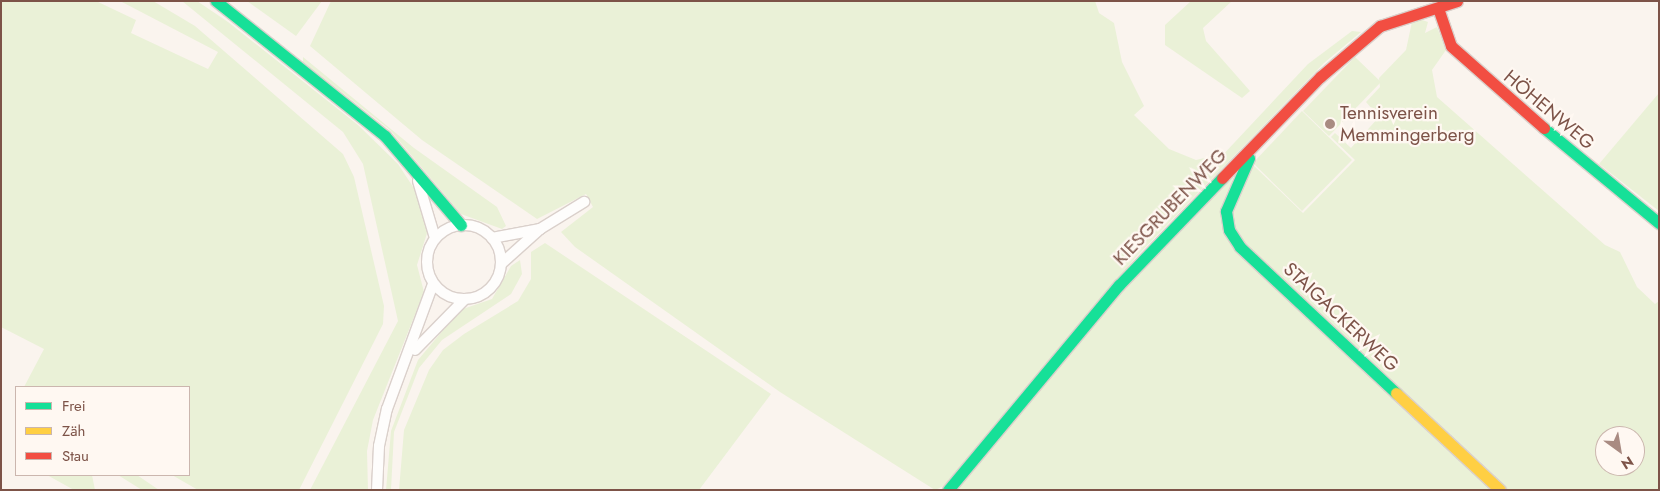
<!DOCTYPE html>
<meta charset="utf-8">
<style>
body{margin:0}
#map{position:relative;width:1660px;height:491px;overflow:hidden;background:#faf4ee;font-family:Jost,sans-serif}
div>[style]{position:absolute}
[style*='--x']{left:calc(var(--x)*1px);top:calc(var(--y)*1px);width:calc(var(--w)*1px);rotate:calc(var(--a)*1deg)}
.green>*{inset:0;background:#eaf1d7}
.roads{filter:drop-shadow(1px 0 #dad0cb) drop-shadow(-1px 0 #dad0cb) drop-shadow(0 1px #dad0cb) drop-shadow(0 -1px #dad0cb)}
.street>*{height:10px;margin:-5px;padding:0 5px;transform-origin:5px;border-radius:5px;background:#fefdfc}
.street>.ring{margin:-5px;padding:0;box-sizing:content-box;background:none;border:10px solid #fefdfc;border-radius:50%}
.fast>*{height:11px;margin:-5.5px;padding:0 5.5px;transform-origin:5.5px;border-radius:5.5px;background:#16e098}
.slow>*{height:11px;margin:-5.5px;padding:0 5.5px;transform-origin:5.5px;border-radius:5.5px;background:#ffcf43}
.jam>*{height:11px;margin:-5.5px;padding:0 5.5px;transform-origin:5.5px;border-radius:5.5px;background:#f24e42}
.dots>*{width:14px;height:14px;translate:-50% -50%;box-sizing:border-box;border:2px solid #fff8f2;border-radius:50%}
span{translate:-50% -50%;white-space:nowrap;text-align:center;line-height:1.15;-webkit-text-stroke:4.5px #fff8f2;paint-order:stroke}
.street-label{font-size:19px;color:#7d5348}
.poi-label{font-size:19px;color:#7d5348}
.left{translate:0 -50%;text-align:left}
.frame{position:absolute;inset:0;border:2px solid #7d5348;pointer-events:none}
.legend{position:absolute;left:15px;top:386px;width:175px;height:90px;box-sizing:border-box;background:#fff8f2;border:1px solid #cbb6ae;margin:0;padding:6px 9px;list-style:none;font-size:15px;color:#7d5348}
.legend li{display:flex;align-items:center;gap:10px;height:25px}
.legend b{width:25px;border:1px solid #cbb6ae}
.north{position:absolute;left:1595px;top:426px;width:50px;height:50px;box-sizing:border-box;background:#fff8f2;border:1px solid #cbb6ae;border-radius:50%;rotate:148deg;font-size:14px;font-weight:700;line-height:20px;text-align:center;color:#7d5348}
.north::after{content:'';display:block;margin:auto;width:18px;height:22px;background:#a98b82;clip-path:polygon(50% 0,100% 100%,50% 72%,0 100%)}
</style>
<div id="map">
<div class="green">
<i style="clip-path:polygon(1px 1px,96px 1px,136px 20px,131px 33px,208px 69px,218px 52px,120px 1px,153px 1px,195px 26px,343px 154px,354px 177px,384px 306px,383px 324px,299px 490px,198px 490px,172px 475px,189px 475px,189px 387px,24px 387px,44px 349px,1px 327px)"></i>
<i style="clip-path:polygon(182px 1px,197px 1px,228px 22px,358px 125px,398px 164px,417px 193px,428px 230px,417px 265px,424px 292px,373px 420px,367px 451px,368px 490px,310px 490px,398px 321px,363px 164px,343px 132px)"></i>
<i style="clip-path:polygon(247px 1px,322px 1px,296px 36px)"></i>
<i style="clip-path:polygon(331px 1px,1095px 1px,1099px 13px,1114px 23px,1122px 62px,1144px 106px,1134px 115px,1169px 149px,1196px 160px,1217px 155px,1219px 159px,1308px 64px,1352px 31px,1361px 32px,1324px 63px,1137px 256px,946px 485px,935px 490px,780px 392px,575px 247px,561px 232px,593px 207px,586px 194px,537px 219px,422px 140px,310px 46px)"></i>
<i style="clip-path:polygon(1191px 1px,1232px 1px,1203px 28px,1206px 41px,1250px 91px,1242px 98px,1165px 45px,1165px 25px)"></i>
<i style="clip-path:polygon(evenodd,1413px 17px,1428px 22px,1425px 33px,1437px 27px,1446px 50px,1432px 70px,1437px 97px,1605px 245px,1620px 252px,1637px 287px,1655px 304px,1659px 301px,1659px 490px,1505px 490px,1239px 240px,1232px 226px,1233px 198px,1251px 163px,1303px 213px,1355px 160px,1331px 137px,1335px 133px,1351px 148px,1379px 117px,1366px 102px,1380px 87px,1379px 78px,1406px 50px,1413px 17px,1605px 436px,1635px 436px,1635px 466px,1605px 466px,1605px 436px)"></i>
<i style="clip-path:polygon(303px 57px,414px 148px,497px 207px,506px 226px,502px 229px,461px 214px,390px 130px,303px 62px)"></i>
<i style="clip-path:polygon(1355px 57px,1381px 82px,1329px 136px,1303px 111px)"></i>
<i style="clip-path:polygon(1659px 93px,1659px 211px,1599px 164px)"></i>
<i style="clip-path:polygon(1302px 111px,1352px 160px,1302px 211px,1253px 163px)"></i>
<i style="clip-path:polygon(1234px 174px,1223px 223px,1494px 490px,954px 490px,1093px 319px)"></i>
<i style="clip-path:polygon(545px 243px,771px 394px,699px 490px,399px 490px,404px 430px,429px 370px,443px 350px,464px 334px,518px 301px,531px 279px,531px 252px)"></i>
<i style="clip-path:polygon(520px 260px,522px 274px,511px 294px,442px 340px,419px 368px,394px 432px,391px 490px,386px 490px,391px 431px,418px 360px,460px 310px,492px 299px,511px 266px)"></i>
<i style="clip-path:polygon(47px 475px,92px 475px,95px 490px,74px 490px)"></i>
<i style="clip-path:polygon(118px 475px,137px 475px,159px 490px,142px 490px)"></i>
</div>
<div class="roads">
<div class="street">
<i style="--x:418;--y:181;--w:59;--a:73.4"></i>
<i class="ring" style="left:427px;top:225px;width:64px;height:64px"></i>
<i style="--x:492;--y:238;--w:49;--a:-10.6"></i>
<i style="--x:501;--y:264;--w:52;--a:-41.9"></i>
<i style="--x:540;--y:229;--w:52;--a:-31.5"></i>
<i style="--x:415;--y:350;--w:70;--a:-45.6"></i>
<i style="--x:377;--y:490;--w:44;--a:-87.4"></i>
<i style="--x:379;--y:446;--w:38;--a:-78"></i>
<i style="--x:387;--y:409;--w:133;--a:-69.8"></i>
</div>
<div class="fast">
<i style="--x:216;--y:1;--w:216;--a:38.6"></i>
<i style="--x:385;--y:136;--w:117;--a:49.5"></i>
<i style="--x:1544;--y:128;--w:149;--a:39.6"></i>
<i style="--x:1249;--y:158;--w:58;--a:113.5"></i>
<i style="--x:1226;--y:211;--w:19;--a:81"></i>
<i style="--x:1229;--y:230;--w:20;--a:57"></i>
<i style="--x:1240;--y:247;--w:214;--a:43.1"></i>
<i style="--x:948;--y:490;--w:267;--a:-50.2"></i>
<i style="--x:1119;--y:285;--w:149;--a:-46.1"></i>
</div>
<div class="slow">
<i style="--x:1396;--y:393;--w:142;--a:43"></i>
</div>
<div class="jam">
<i style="--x:1438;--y:8;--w:40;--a:71.1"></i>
<i style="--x:1451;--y:46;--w:124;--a:41.4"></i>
<i style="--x:1222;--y:178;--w:141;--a:-45.9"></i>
<i style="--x:1320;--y:77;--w:79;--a:-40.4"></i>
<i style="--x:1380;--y:26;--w:81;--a:-18"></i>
</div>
</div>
<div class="dots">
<i style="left:1330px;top:124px;background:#a98b82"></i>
</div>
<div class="street-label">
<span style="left:1549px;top:110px;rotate:40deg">HÖHENWEG</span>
<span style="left:1170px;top:207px;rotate:-46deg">KIESGRUBENWEG</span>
<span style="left:1341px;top:317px;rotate:43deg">STAIGACKERWEG</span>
</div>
<div class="poi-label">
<span class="left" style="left:1340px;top:124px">Tennisverein<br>Memmingerberg</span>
</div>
<div class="frame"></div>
<ul class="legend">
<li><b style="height:6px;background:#16e098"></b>Frei</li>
<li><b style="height:6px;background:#ffcf43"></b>Zäh</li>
<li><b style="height:6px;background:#f24e42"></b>Stau</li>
</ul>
<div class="north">N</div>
</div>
